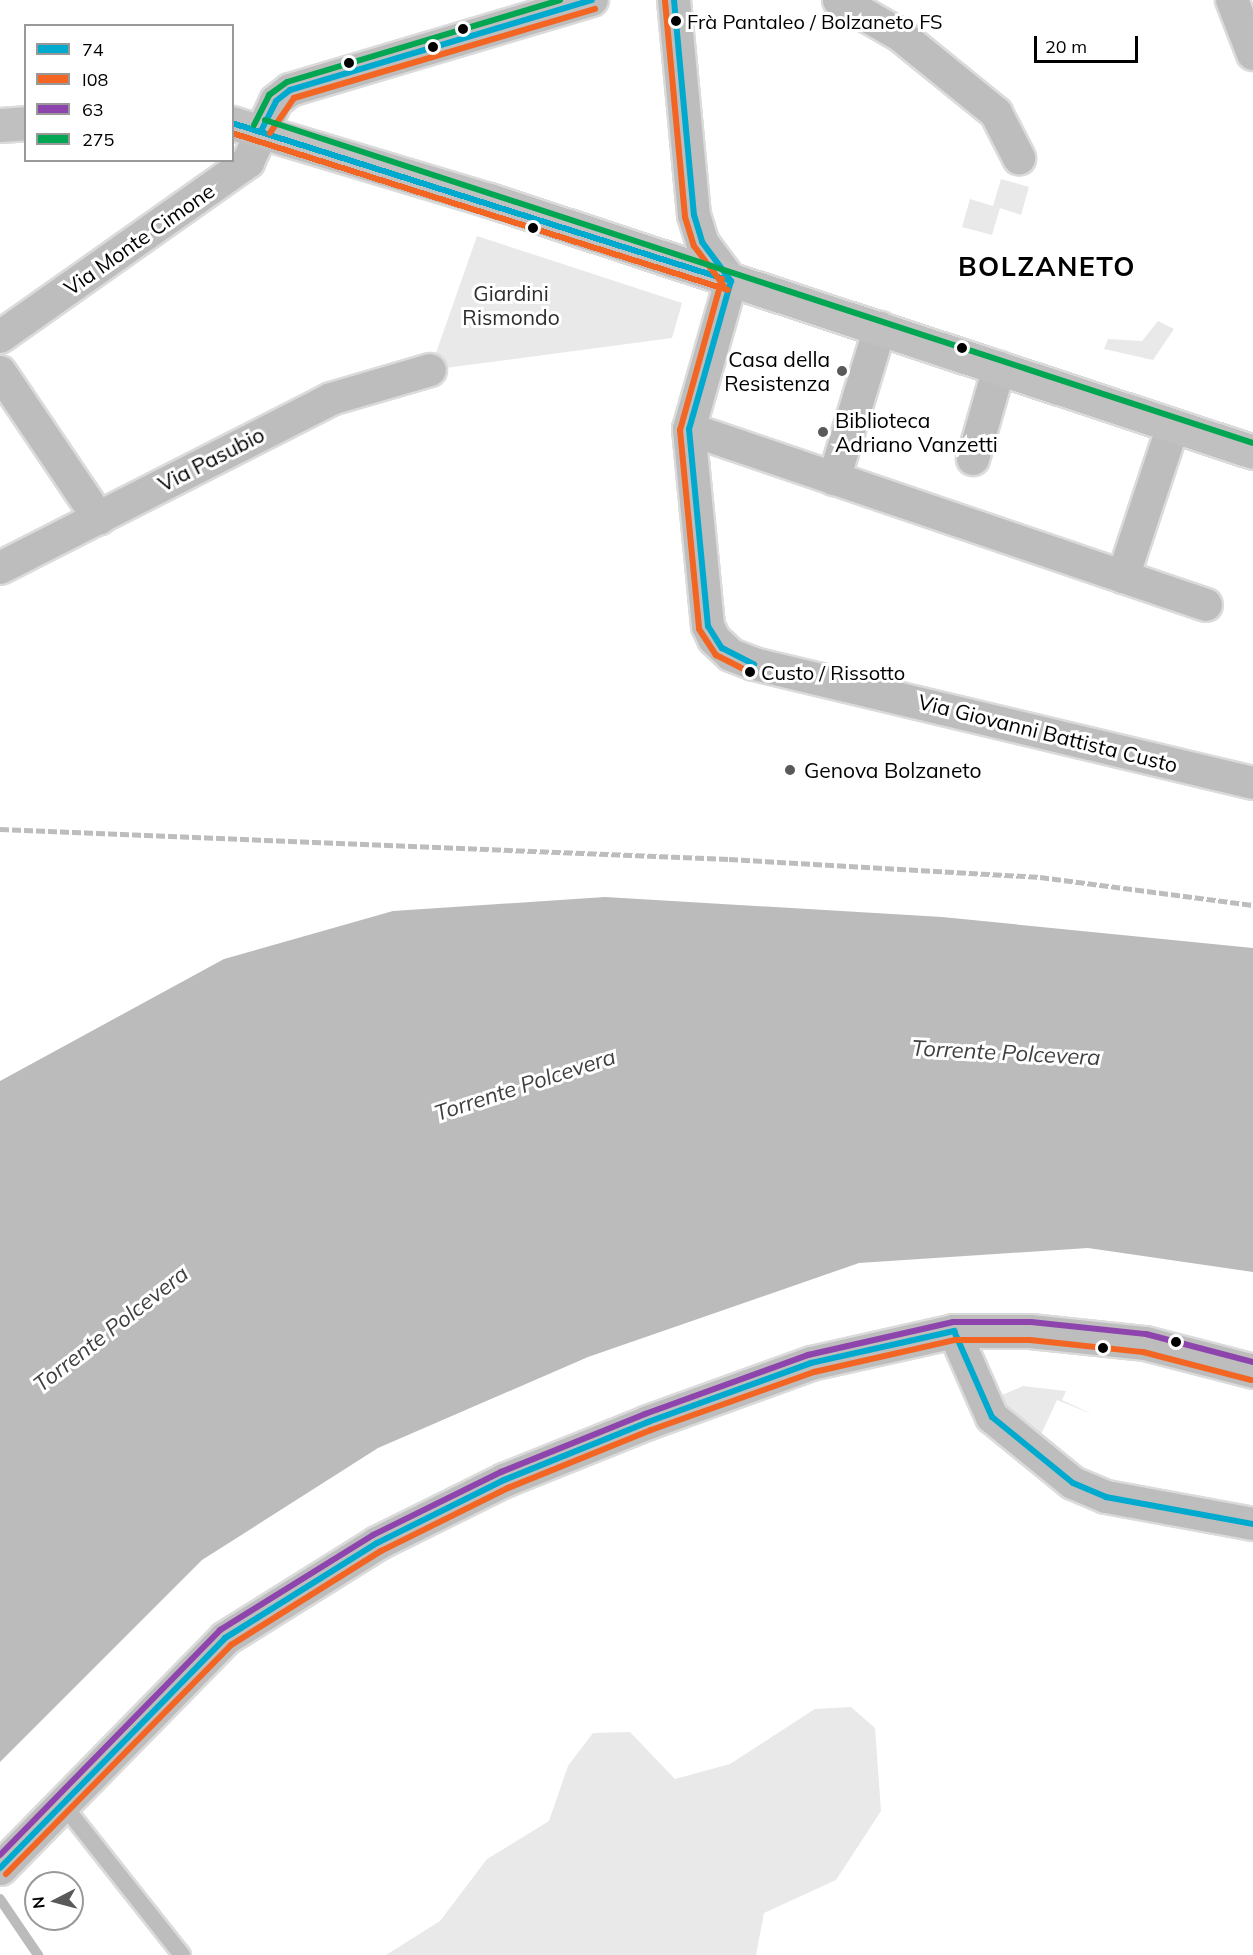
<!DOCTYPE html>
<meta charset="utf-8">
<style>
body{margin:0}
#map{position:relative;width:1253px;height:1955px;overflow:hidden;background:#fff;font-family:Mulish,sans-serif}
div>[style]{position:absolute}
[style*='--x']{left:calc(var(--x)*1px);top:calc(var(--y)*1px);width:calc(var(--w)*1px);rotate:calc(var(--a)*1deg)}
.green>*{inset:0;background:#e9e9e9}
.water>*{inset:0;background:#bbb}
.stream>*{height:10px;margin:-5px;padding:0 5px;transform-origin:5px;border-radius:5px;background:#bbb}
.roads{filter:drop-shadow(2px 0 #dbdbdb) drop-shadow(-2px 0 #dbdbdb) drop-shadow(0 2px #dbdbdb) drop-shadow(0 -2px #dbdbdb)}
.lane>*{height:16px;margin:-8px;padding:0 8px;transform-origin:8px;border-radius:8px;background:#bdbdbd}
.street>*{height:32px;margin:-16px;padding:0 16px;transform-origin:16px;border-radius:16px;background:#bdbdbd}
.secondary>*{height:33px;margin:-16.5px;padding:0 16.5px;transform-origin:16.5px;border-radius:16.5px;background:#c0c0c0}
.primary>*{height:33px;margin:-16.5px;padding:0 16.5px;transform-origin:16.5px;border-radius:16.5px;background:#bdbdbd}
.rail>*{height:4.5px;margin-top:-2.25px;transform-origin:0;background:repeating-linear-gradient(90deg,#bdbdbd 0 9px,transparent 0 12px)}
.bus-1>*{height:6px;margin:-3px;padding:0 3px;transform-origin:3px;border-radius:3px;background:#00a9ce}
.bus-2>*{height:6px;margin:-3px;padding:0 3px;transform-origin:3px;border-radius:3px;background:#f26522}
.bus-3>*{height:6px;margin:-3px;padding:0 3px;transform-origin:3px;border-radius:3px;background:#8e44ad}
.bus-4>*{height:6px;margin:-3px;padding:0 3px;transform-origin:3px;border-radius:3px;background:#00a651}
.dots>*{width:16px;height:16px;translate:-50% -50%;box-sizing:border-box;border:3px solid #fff;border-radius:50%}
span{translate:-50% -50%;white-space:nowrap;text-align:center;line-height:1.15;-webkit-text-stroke:6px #fff;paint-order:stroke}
.bus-label{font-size:20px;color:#000}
.left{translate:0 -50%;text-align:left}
.street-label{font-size:21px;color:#000}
.park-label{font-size:21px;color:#2e2e2e}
.poi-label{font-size:21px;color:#000}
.right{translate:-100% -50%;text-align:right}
.water-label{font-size:22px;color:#3f3f3f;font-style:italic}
.district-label{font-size:27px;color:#000;font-weight:700;letter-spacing:1.5px}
.legend{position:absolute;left:24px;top:24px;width:210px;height:138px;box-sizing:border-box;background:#fff;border:2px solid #999;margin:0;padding:8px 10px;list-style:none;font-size:18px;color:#000}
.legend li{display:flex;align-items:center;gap:12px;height:30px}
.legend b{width:30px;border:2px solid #999}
.north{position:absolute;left:24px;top:1871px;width:60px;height:60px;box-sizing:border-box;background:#fff;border:2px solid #999;border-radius:50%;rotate:264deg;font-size:16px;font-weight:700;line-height:24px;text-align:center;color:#000}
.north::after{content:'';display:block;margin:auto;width:21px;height:27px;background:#595959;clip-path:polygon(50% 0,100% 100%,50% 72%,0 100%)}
.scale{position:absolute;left:1034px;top:36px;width:104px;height:27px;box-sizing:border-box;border:3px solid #000;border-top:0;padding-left:8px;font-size:18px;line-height:21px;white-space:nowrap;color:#000;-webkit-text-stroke:4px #fff;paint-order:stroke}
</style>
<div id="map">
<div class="green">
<i style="clip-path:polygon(1001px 179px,1029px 187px,1021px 215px,1000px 208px,992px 235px,962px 227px,970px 199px,993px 206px)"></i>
<i style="clip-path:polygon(477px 236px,682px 303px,672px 338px,430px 370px)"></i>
<i style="clip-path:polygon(1158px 321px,1174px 329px,1153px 360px,1104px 349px,1108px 339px,1142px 341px)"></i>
<i style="clip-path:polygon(1023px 1386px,1066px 1391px,1062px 1400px,1094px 1415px,1057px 1400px,1038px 1441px,1000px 1404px,1002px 1395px)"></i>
<i style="clip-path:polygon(851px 1707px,875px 1728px,881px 1811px,836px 1880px,764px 1913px,756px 1955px,386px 1955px,440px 1921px,487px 1859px,549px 1821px,568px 1766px,593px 1733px,630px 1732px,675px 1779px,730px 1764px,815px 1709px)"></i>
</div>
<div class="water">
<i style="clip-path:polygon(605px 897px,942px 917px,1253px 948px,1253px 1272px,1088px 1248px,859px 1263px,588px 1357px,378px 1448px,202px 1560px,0 1762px,0 1081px,224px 959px,393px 911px)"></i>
</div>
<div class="stream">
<i style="--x:0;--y:1899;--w:68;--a:55.8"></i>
</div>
<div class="roads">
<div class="lane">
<i style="--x:65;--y:1807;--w:189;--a:51.7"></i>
</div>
<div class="street">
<i style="--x:674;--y:0;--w:216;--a:84.7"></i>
<i style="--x:694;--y:215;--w:28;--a:73"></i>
<i style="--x:702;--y:242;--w:49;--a:53.4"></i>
<i style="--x:731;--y:281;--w:154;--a:105.8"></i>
<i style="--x:689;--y:429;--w:198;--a:84.5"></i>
<i style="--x:708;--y:626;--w:14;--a:65"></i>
<i style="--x:714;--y:639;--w:23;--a:43"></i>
<i style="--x:731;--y:655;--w:25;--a:21"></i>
<i style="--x:754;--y:664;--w:513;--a:13.41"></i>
<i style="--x:839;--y:0;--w:70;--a:29.8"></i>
<i style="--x:900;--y:35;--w:124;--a:39.1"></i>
<i style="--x:996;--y:113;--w:51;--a:62.9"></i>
<i style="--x:1232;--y:0;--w:58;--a:68.7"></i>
<i style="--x:0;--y:337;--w:304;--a:-35.2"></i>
<i style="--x:248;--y:162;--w:67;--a:-65.3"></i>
<i style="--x:276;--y:101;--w:18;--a:-38"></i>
<i style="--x:290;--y:90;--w:315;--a:-16.6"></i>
<i style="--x:0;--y:372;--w:177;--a:56"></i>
<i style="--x:689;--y:429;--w:546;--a:18.8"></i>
<i style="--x:973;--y:459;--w:95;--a:-74.1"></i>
<i style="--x:834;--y:479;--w:158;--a:-73.1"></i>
<i style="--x:0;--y:568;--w:372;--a:-27"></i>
<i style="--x:331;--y:399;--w:103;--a:-16.3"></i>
<i style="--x:1123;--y:577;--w:159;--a:-71.7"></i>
<i style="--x:954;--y:1331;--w:94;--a:66.2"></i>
<i style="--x:992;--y:1417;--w:104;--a:39.2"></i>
<i style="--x:1073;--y:1483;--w:36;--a:23"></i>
<i style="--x:1106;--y:1497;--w:149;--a:10.4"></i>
</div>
<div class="secondary">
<i style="--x:232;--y:123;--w:268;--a:16.7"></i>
<i style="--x:489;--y:200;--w:804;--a:18.25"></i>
<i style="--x:0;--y:125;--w:26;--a:-4"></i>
</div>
<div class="primary">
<i style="--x:0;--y:1868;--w:322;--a:-45.6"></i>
<i style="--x:225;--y:1638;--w:179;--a:-32"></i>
<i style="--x:377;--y:1543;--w:142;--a:-26.4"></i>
<i style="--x:504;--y:1480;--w:155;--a:-21.9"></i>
<i style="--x:648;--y:1422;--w:173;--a:-19.9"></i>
<i style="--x:811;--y:1363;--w:147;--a:-12.6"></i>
<i style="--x:954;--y:1331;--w:76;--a:0"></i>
<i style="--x:1030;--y:1331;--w:116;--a:6"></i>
<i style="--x:1145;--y:1343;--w:112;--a:14.5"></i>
</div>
</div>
<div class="rail">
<i style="--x:0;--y:829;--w:730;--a:2.36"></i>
<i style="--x:729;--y:859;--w:312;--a:3.3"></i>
<i style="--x:1040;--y:877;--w:215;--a:7.5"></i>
</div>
<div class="bus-1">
<i style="--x:674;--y:0;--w:216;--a:84.7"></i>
<i style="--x:694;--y:215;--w:28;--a:73"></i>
<i style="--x:702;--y:242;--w:49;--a:53.4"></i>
<i style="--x:232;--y:123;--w:523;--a:17.57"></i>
<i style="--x:262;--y:129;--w:31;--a:-63"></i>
<i style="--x:276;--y:101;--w:18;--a:-38"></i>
<i style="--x:290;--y:90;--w:315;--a:-16.6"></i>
<i style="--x:731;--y:281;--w:154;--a:105.8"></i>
<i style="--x:689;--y:429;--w:198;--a:84.5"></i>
<i style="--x:708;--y:626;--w:26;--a:58"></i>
<i style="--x:722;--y:648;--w:36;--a:27"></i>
<i style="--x:954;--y:1331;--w:94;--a:66.2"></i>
<i style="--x:992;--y:1417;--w:104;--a:39.2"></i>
<i style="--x:1073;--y:1483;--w:36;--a:23"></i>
<i style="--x:1106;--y:1497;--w:149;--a:10.4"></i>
<i style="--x:0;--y:1868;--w:322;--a:-45.6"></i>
<i style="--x:225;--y:1638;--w:179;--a:-32"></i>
<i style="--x:377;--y:1543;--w:142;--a:-26.4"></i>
<i style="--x:504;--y:1480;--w:155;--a:-21.9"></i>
<i style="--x:648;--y:1422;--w:173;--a:-19.9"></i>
<i style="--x:811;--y:1363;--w:147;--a:-12.6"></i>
</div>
<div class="bus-2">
<i style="--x:665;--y:1;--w:217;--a:84.7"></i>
<i style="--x:685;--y:217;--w:30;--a:73"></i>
<i style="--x:694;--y:246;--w:50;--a:53.1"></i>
<i style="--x:232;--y:133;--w:520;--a:17.56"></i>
<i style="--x:270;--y:133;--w:42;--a:-55.6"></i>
<i style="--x:294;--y:98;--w:314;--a:-16.5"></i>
<i style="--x:722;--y:279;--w:157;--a:105.5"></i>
<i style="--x:680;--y:430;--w:200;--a:84.5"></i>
<i style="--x:699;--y:629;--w:31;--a:57"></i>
<i style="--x:716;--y:655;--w:38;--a:27"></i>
<i style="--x:6;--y:1874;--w:321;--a:-45.5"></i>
<i style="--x:231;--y:1645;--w:177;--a:-32.1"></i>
<i style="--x:381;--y:1551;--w:142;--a:-26.4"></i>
<i style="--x:508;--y:1488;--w:154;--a:-22.1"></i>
<i style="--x:651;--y:1430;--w:173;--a:-19.6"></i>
<i style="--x:814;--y:1372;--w:145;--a:-12.8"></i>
<i style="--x:955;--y:1340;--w:75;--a:0"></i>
<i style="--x:1030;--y:1340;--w:114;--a:6.1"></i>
<i style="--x:1143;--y:1352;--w:112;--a:14.5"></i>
</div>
<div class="bus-3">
<i style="--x:0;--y:1855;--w:315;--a:-45.6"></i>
<i style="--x:220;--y:1630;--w:180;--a:-31.8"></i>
<i style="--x:373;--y:1535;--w:143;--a:-26.2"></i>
<i style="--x:501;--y:1472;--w:155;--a:-21.9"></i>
<i style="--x:645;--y:1414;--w:173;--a:-19.9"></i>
<i style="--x:808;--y:1355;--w:149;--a:-12.8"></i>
<i style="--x:953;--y:1322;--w:78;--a:0"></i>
<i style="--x:1031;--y:1322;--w:116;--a:6"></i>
<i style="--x:1146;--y:1334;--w:111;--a:14.7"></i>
</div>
<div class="bus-4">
<i style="--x:265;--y:120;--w:1039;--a:18.1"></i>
<i style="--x:254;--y:125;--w:34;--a:-63"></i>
<i style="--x:269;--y:95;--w:22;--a:-36"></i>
<i style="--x:287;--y:82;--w:285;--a:-16.7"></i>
</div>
<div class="dots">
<i style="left:676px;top:21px;background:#000"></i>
<i style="left:463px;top:29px;background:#000"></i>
<i style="left:433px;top:47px;background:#000"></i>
<i style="left:349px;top:63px;background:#000"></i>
<i style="left:533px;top:228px;background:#000"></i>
<i style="left:962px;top:348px;background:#000"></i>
<i style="left:842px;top:371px;background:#595959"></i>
<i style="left:823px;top:432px;background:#595959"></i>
<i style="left:750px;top:672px;background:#000"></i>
<i style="left:790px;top:770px;background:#595959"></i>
<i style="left:1176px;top:1342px;background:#000"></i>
<i style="left:1103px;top:1348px;background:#000"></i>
</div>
<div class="bus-label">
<span class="left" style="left:687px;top:21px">Frà Pantaleo / Bolzaneto FS</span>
<span class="left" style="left:761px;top:672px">Custo / Rissotto</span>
</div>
<div class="street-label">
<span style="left:139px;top:239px;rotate:-35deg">Via Monte Cimone</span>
<span style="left:211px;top:459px;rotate:-27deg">Via Pasubio</span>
<span style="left:1048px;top:733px;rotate:14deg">Via Giovanni Battista Custo</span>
</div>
<div class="park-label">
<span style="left:511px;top:305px">Giardini<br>Rismondo</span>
</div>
<div class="poi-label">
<span class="right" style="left:830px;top:371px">Casa della<br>Resistenza</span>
<span class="left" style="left:835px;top:432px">Biblioteca<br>Adriano Vanzetti</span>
<span class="left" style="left:804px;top:770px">Genova Bolzaneto</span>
</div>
<div class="water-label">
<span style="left:1006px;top:1053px;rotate:3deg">Torrente Polcevera</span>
<span style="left:525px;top:1085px;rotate:-18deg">Torrente Polcevera</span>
<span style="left:111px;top:1329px;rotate:-38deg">Torrente Polcevera</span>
</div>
<div class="district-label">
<span style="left:1047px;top:267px">BOLZANETO</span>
</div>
<ul class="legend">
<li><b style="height:8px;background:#00a9ce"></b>74</li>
<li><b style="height:8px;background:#f26522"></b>I08</li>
<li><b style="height:8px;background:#8e44ad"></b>63</li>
<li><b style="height:8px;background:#00a651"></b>275</li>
</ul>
<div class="north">N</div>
<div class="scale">20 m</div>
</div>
